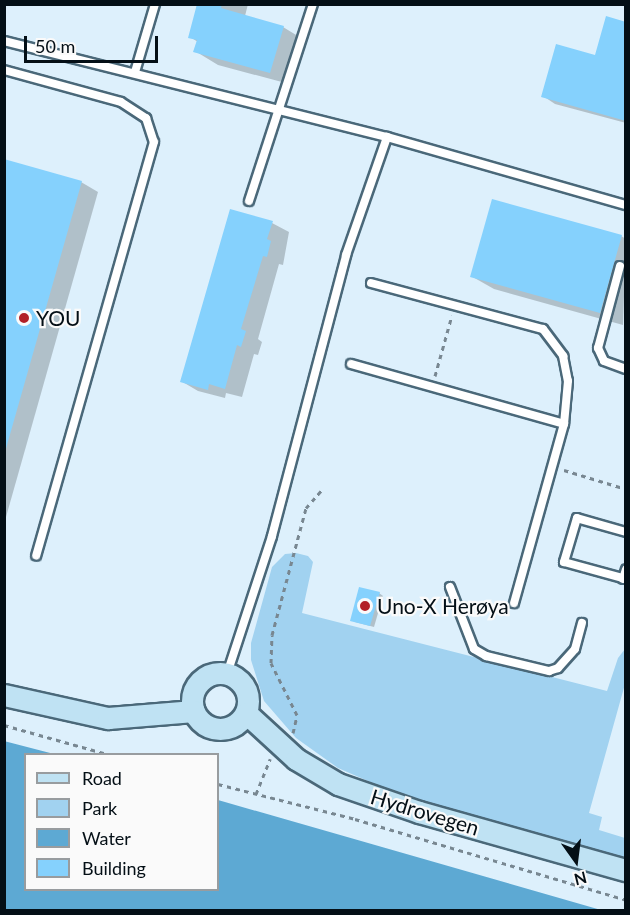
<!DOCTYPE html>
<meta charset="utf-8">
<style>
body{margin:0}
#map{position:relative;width:630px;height:915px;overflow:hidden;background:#ddf0fc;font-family:Lato,sans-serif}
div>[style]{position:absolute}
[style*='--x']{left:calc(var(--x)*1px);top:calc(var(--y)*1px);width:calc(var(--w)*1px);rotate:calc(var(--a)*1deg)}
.green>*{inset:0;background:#a1d2f0}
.water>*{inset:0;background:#5da9d3}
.shadow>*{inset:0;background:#0003}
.building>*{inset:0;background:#85d1fd}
.path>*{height:3px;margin-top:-1.5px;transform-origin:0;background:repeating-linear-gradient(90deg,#788791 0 4.5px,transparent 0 9px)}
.roads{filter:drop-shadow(2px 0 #4a6879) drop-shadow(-2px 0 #4a6879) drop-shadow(0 2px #4a6879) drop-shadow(0 -2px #4a6879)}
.lane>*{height:8px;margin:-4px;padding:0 4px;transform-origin:4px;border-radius:4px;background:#fff}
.secondary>*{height:21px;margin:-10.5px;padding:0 10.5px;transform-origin:10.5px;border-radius:10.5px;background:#bfe2f3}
.secondary>.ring{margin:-10.5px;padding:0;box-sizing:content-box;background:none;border:21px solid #bfe2f3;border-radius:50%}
.dots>*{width:16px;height:16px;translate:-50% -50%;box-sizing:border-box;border:3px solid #fafafa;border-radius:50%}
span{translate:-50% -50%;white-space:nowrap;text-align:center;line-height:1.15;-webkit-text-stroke:4.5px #fafafa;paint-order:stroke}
.poi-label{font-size:21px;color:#040f16}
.left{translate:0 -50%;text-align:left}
.street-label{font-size:21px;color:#040f16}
.frame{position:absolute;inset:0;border:6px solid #040f16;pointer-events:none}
.legend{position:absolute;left:24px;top:753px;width:195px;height:138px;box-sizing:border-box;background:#fafafa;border:2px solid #989c9f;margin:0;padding:8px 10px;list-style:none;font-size:18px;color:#040f16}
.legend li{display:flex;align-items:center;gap:12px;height:30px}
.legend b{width:30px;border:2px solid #989c9f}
.north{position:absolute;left:546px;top:831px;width:60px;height:60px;-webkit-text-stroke:4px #fafafa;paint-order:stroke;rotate:166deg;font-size:16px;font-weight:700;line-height:24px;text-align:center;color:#040f16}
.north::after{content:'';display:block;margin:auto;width:21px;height:27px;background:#040f16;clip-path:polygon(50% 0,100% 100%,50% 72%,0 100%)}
.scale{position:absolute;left:24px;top:36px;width:134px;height:27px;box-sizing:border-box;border:3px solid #040f16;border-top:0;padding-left:8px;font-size:18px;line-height:21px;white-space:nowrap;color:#040f16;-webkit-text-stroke:4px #fafafa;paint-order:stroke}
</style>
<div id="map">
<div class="green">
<i style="clip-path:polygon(296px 553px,308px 556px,313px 562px,302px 613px,607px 691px,618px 658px,625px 649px,625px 684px,589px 813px,602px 817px,599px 830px,625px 838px,625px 860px,407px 798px,338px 768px,296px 738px,264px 701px,251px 660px,251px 643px,272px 567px,285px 554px)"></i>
</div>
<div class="water">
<i style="clip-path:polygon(4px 741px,54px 754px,26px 754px,26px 890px,218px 890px,218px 800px,601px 910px,5px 910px)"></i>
</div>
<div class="shadow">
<i style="clip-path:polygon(202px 4px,248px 4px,245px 16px,283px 27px,306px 41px,293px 85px,218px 65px,195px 51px,198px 42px,190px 37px)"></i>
<i style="clip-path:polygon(626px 23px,626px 123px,555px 104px,543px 96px,596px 57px)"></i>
<i style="clip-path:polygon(4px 160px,81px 182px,98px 192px,6px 517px)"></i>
<i style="clip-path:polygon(272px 223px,289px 232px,283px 265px,279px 264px,258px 339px,262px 342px,258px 355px,254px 354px,242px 397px,226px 393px,225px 398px,198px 391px,181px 381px)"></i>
<i style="clip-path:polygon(621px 236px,626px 239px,623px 325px,494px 289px,471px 276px)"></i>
<i style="clip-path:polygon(379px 593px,383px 596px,374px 627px,355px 622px)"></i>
</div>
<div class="building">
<i style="clip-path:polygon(197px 4px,222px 4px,221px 8px,284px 26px,270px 73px,193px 52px,197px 40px,188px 38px)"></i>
<i style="clip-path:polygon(606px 16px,626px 22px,626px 121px,541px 97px,556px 44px,595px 55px)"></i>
<i style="clip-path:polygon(4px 159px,82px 181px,5px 452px,4px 452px)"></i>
<i style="clip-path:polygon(492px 199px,622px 235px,600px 313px,470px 277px)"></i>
<i style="clip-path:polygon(230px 209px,273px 221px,267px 239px,271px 241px,267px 257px,263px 256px,241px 329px,246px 331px,241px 347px,237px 345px,225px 389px,209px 384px,208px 390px,180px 382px)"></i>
<i style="clip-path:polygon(359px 587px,380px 592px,370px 626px,350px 621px)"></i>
</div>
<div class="path">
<i style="--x:435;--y:376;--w:63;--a:-74.4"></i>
<i style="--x:564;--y:470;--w:65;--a:17"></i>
<i style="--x:4;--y:725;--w:107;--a:15.7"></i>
<i style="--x:293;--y:733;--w:18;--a:-77"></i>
<i style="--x:297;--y:715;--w:58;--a:-116.6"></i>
<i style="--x:271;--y:663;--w:28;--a:-88"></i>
<i style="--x:272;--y:635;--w:131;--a:-75"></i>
<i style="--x:306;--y:508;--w:23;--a:-49"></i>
<i style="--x:218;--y:784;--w:141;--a:14.3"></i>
<i style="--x:355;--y:819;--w:283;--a:16.6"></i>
<i style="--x:256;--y:794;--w:38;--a:-68"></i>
</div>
<div class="roads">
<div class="lane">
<i style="--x:4;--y:41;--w:395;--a:14.1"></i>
<i style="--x:387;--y:137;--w:248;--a:15.9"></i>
<i style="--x:4;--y:70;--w:121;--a:15.3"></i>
<i style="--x:121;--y:102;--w:30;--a:33"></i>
<i style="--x:146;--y:118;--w:25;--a:72"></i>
<i style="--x:154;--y:142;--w:430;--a:105.9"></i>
<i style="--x:135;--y:72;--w:71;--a:-73.6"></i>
<i style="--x:249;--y:201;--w:207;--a:-72"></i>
<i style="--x:620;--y:266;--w:85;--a:105"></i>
<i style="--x:598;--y:348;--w:14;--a:65"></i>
<i style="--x:604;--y:361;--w:23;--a:20"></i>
<i style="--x:371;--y:283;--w:178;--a:15"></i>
<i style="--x:543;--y:329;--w:34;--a:53"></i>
<i style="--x:563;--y:356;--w:25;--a:79"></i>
<i style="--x:568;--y:381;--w:43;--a:95.3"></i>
<i style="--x:564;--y:424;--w:186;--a:105.6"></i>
<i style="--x:351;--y:364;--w:221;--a:15.7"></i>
<i style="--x:626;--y:532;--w:51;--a:-164.1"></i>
<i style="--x:577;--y:518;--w:46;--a:106.5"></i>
<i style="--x:564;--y:562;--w:64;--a:15.3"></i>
<i style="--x:623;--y:579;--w:10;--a:-73"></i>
<i style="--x:450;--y:587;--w:66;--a:68.8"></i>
<i style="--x:474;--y:649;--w:14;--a:30"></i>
<i style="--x:486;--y:656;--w:65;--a:13.4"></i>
<i style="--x:549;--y:671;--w:9;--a:-18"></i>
<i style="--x:558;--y:668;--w:25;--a:-48"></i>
<i style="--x:575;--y:649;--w:27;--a:-75"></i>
<i style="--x:227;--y:674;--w:145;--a:-71.9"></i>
<i style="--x:272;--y:536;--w:291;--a:-75.2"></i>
<i style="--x:346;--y:255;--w:125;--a:-70.8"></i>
</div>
<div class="secondary">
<i class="ring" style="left:192px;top:673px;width:35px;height:35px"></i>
<i style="--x:4;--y:695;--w:107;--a:12.5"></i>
<i style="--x:108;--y:718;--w:86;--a:-4.7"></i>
<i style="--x:246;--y:713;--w:68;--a:42.6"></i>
<i style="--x:296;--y:759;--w:49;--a:30.8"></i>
<i style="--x:338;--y:784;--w:86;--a:19.1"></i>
<i style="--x:419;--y:812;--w:215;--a:15.7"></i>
</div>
</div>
<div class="dots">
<i style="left:24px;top:318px;background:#b22027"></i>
<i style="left:365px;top:606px;background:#b22027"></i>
</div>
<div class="poi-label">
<span class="left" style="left:36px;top:318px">YOU</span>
<span class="left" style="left:377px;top:606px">Uno-X Herøya</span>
</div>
<div class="street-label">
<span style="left:425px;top:812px;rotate:17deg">Hydrovegen</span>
</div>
<div class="frame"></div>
<ul class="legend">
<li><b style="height:8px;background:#bfe2f3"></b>Road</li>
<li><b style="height:16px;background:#a1d2f0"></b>Park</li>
<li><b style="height:16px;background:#5da9d3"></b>Water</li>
<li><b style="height:16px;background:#85d1fd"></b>Building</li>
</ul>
<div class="north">N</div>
<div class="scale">50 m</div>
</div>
